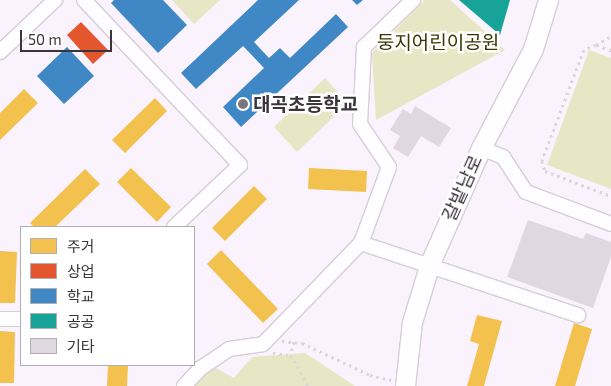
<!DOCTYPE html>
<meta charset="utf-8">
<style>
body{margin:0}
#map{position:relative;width:611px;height:386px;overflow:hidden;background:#faf2fc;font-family:"Exo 2","Noto Sans KR",sans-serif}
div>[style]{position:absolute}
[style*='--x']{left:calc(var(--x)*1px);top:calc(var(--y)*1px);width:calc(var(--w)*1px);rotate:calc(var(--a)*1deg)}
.green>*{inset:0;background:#e7e7c6}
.homes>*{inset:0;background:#f2c14e}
.shops>*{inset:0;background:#e4572e}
.schools>*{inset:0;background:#3f88c5}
.public>*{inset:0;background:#17a398}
.building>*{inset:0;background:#dfd8e0}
.path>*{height:2.5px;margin-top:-1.25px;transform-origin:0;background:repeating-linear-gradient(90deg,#d9d7d9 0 2.5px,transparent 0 6.5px)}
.roads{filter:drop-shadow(1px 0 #d5ced6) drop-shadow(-1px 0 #d5ced6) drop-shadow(0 1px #d5ced6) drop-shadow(0 -1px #d5ced6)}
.minor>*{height:14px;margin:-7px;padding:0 7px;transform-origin:7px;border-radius:7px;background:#fefdff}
.major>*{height:19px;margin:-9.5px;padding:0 9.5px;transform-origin:9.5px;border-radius:9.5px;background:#fefdff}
.dots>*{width:14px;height:14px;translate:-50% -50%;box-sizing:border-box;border:2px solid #fff;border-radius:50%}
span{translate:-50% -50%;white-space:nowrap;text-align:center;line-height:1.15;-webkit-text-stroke:5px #fff;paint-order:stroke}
.park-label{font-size:19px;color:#353800}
.poi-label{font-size:19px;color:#3a343b;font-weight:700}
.left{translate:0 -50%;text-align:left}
.street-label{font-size:19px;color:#3a343b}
.legend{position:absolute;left:20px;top:226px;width:175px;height:140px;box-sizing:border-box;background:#fff;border:1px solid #b0aeb1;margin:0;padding:6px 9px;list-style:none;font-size:15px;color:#3a343b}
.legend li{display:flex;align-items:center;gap:10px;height:25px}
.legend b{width:25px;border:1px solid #b0aeb1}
.scale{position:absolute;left:20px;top:30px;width:92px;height:22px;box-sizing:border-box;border:2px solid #3a343b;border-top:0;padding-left:6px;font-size:15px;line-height:18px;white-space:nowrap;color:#3a343b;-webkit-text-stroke:4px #fff;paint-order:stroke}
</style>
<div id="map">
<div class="green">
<i style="clip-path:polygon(172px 0,220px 0,194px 24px)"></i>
<i style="clip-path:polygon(425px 0,450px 0,505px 50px,376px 120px,372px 53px)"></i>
<i style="clip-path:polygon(589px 50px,611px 58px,611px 189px,547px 165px)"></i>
<i style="clip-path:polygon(325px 78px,348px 103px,297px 152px,274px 127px)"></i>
<i style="clip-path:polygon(305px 353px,355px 386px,194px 386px,214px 367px,234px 378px,252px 357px)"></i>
</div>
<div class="homes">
<i style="clip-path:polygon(24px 89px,38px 103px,0 140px,0 113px)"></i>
<i style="clip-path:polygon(155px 98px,167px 111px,125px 153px,112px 140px)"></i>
<i style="clip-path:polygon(131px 168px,171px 207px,157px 222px,117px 182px)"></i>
<i style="clip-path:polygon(309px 168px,367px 171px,366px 192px,308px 189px)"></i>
<i style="clip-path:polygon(85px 169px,100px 184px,55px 227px,34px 227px,30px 223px)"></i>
<i style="clip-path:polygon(254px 186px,267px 199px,225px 241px,212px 228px)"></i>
<i style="clip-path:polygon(221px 250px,278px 309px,263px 323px,207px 264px)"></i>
<i style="clip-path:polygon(0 251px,17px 252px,15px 303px,0 303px)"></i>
<i style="clip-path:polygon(477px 315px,502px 321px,484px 386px,467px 386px,479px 344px,470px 341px)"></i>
<i style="clip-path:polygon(574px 323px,592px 329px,575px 386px,555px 386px)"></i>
<i style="clip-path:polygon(0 331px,15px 332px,14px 383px,0 383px)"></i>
<i style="clip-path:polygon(108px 365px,128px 365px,127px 386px,107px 386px)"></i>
</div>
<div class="shops">
<i style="clip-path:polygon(81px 22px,108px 50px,93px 64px,67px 35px)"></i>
</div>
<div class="schools">
<i style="clip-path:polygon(114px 0,163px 0,187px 25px,158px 53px,111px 3px)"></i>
<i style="clip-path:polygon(258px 0,299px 0,254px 42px,269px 58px,280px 48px,290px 58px,336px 14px,348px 27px,241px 127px,223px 107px,264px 68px,243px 46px,196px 89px,181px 73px)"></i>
<i style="clip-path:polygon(352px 0,363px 0,357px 5px)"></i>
<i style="clip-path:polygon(67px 47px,94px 76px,64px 104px,37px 76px)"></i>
</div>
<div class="public">
<i style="clip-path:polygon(459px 0,510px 0,500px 35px)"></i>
</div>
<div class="building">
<i style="clip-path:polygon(415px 106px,451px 128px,439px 147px,421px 136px,408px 157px,393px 148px,400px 136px,390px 130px,403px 109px,411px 114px)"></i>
<i style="clip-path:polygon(528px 220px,583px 239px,586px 233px,611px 242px,611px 257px,593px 308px,507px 277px)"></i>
</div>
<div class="path">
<i style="--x:596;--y:45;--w:17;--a:-31"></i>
<i style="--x:611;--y:51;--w:16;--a:-158"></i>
<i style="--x:596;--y:45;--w:13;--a:157"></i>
<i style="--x:584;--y:50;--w:119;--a:110.7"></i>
<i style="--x:542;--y:161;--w:10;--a:73"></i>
<i style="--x:545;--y:171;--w:71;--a:20.7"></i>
<i style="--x:282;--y:341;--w:20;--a:6"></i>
<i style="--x:302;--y:343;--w:75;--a:25.2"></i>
<i style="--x:370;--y:375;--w:22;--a:13"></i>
<i style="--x:294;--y:342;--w:13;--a:103"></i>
<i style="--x:291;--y:355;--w:35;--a:61"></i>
<i style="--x:273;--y:353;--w:18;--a:6"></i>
</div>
<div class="roads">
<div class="minor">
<i style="--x:84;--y:0;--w:227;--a:46.6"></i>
<i style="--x:240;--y:165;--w:91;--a:136.8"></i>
<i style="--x:0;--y:52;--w:76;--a:-43.4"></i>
<i style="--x:481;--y:148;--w:24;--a:22"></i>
<i style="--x:503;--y:157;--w:42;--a:56.7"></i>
<i style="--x:526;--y:192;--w:91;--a:20.6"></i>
<i style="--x:361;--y:243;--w:229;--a:18.4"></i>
<i style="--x:0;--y:319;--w:21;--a:0"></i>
<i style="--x:184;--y:386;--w:25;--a:-47"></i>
<i style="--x:201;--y:368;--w:34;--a:-34"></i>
<i style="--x:229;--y:349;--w:34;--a:-8"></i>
<i style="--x:263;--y:344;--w:141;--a:-45.9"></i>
<i style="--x:361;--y:243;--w:81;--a:-69.8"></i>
<i style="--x:389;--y:167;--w:52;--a:-124"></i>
<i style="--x:360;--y:124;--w:77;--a:-87"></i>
<i style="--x:364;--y:47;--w:68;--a:-43.8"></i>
</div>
<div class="major">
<i style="--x:405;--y:386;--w:64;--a:-83.8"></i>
<i style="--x:412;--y:322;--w:62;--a:-73"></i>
<i style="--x:430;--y:263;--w:126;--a:-66.1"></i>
<i style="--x:481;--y:148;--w:112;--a:-62.3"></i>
<i style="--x:533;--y:49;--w:51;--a:-73"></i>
</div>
</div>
<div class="dots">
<i style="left:243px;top:104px;background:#7d767f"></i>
</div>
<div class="park-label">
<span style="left:438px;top:42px">둥지어린이공원</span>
</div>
<div class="poi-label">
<span class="left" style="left:253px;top:104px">대곡초등학교</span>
</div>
<div class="street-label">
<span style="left:462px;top:188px;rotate:-66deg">갈밭남로</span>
</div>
<ul class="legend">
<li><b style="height:14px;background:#f2c14e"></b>주거</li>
<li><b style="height:14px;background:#e4572e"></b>상업</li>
<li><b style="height:14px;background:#3f88c5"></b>학교</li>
<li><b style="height:14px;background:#17a398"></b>공공</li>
<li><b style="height:14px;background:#dfd8e0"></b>기타</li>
</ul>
<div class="scale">50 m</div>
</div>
